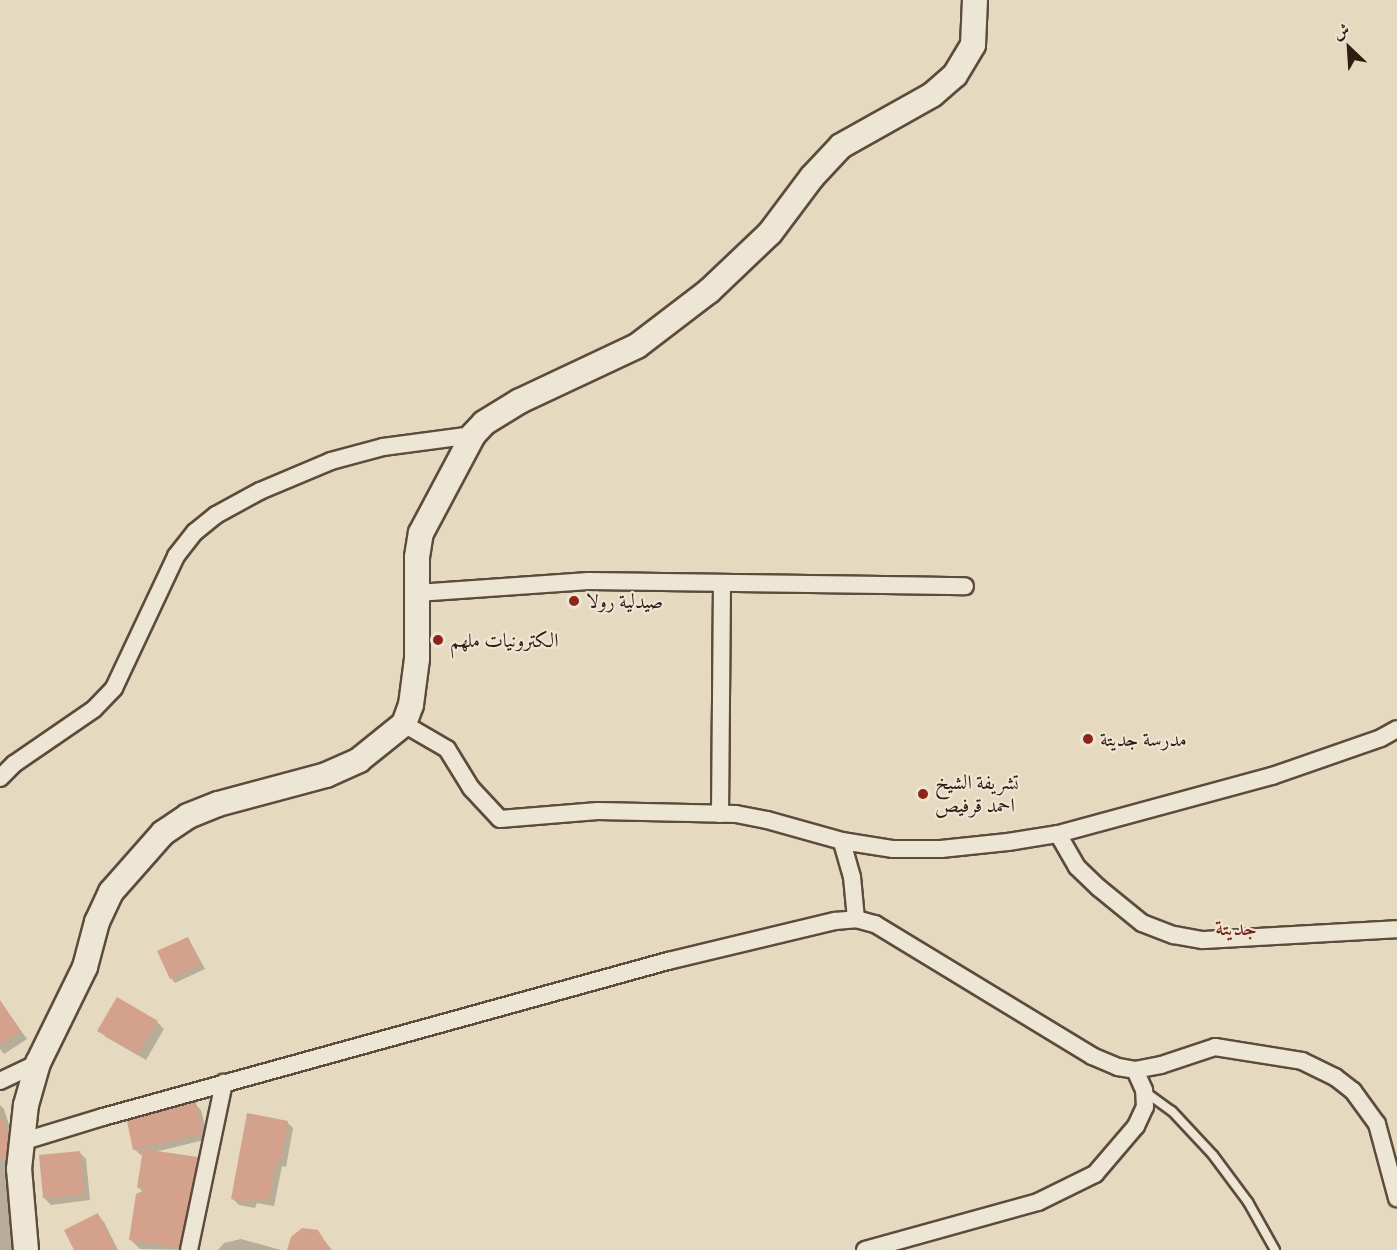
<!DOCTYPE html>
<meta charset="utf-8">
<style>
body{margin:0}
#map{position:relative;width:1397px;height:1250px;overflow:hidden;background:#e5d9bf;font-family:"IM FELL French Canon",Amiri,serif}
div>[style]{position:absolute}
[style*='--x']{left:calc(var(--x)*1px);top:calc(var(--y)*1px);width:calc(var(--w)*1px);rotate:calc(var(--a)*1deg)}
.shadow>*{inset:0;background:#0003}
.building>*{inset:0;background:#d3a18c}
.roads{filter:drop-shadow(2px 0 #5d4b3e) drop-shadow(-2px 0 #5d4b3e) drop-shadow(0 2px #5d4b3e) drop-shadow(0 -2px #5d4b3e)}
.lane>*{height:8px;margin:-4px;padding:0 4px;transform-origin:4px;border-radius:4px;background:#eee6d5}
.street>*{height:16px;margin:-8px;padding:0 8px;transform-origin:8px;border-radius:8px;background:#eee6d5}
.secondary>*{height:24px;margin:-12px;padding:0 12px;transform-origin:12px;border-radius:12px;background:#eee6d5}
.dots>*{width:16px;height:16px;translate:-50% -50%;box-sizing:border-box;border:3px solid #eee6d5;border-radius:50%}
span{translate:-50% -50%;white-space:nowrap;text-align:center;line-height:1.15;-webkit-text-stroke:4.5px #eee6d5;paint-order:stroke}
.poi-label{font-size:20px;color:#301c13}
.left{translate:0 -50%;text-align:left}
.quarter-label{font-size:22px;color:#7a1f14}
.north{position:absolute;left:1319px;top:18px;width:60px;height:60px;-webkit-text-stroke:4px #eee6d5;paint-order:stroke;rotate:335deg;font-size:16px;font-weight:700;line-height:24px;text-align:center;color:#301c13}
.north::after{content:'';display:block;margin:auto;width:21px;height:27px;background:#301c13;clip-path:polygon(50% 0,100% 100%,50% 72%,0 100%)}
</style>
<div id="map">
<div class="shadow">
<i style="clip-path:polygon(188px 938px,205px 969px,175px 983px,171px 978px)"></i>
<i style="clip-path:polygon(0 1002px,27px 1039px,4px 1054px,0 1049px)"></i>
<i style="clip-path:polygon(157px 1022px,164px 1029px,146px 1060px,106px 1037px,99px 1030px)"></i>
<i style="clip-path:polygon(195px 1104px,201px 1110px,208px 1139px,155px 1152px,197px 1158px,206px 1167px,189px 1250px,140px 1249px,131px 1240px,143px 1192px,139px 1188px,144px 1155px,141px 1155px,134px 1149px)"></i>
<i style="clip-path:polygon(0 1105px,4px 1109px,14px 1141px,15px 1250px,0 1250px)"></i>
<i style="clip-path:polygon(287px 1122px,293px 1128px,286px 1167px,282px 1166px,274px 1206px,257px 1203px,255px 1208px,239px 1205px,233px 1199px)"></i>
<i style="clip-path:polygon(79px 1152px,86px 1159px,90px 1200px,51px 1205px,44px 1198px)"></i>
<i style="clip-path:polygon(97px 1215px,104px 1222px,118px 1250px,76px 1250px)"></i>
<i style="clip-path:polygon(317px 1231px,332px 1250px,289px 1250px)"></i>
<i style="clip-path:polygon(241px 1239px,281px 1250px,218px 1250px,224px 1243px)"></i>
</div>
<div class="building">
<i style="clip-path:polygon(188px 937px,201px 964px,170px 979px,157px 951px)"></i>
<i style="clip-path:polygon(117px 997px,158px 1021px,138px 1054px,97px 1031px)"></i>
<i style="clip-path:polygon(0 1000px,21px 1031px,0 1045px)"></i>
<i style="clip-path:polygon(196px 1102px,203px 1133px,133px 1150px,127px 1121px)"></i>
<i style="clip-path:polygon(247px 1113px,288px 1121px,280px 1162px,276px 1161px,269px 1201px,251px 1198px,250px 1203px,231px 1199px)"></i>
<i style="clip-path:polygon(3px 1117px,8px 1134px,6px 1157px,0 1159px,0 1118px)"></i>
<i style="clip-path:polygon(143px 1149px,198px 1157px,179px 1248px,129px 1240px,136px 1194px,151px 1187px,137px 1188px)"></i>
<i style="clip-path:polygon(80px 1151px,84px 1194px,43px 1198px,39px 1155px)"></i>
<i style="clip-path:polygon(98px 1213px,116px 1250px,74px 1250px,64px 1230px)"></i>
<i style="clip-path:polygon(302px 1228px,318px 1230px,330px 1250px,287px 1250px,291px 1237px)"></i>
</div>
<div class="roads">
<div class="lane">
<i style="--x:1144;--y:1091;--w:34;--a:36"></i>
<i style="--x:1172;--y:1111;--w:60;--a:47"></i>
<i style="--x:1213;--y:1155;--w:59;--a:53.3"></i>
<i style="--x:1248;--y:1202;--w:55;--a:60.6"></i>
</div>
<div class="street">
<i style="--x:417;--y:593;--w:172;--a:-4"></i>
<i style="--x:589;--y:581;--w:376;--a:0.8"></i>
<i style="--x:404;--y:724;--w:50;--a:30.2"></i>
<i style="--x:447;--y:749;--w:46;--a:58.4"></i>
<i style="--x:471;--y:788;--w:42;--a:46.9"></i>
<i style="--x:500;--y:819;--w:98;--a:-4.7"></i>
<i style="--x:598;--y:811;--w:138;--a:1.2"></i>
<i style="--x:736;--y:814;--w:32;--a:11"></i>
<i style="--x:767;--y:820;--w:78;--a:15.6"></i>
<i style="--x:0;--y:778;--w:20;--a:-45"></i>
<i style="--x:14;--y:764;--w:97;--a:-34.5"></i>
<i style="--x:94;--y:709;--w:29;--a:-46"></i>
<i style="--x:114;--y:688;--w:146;--a:-64.8"></i>
<i style="--x:176;--y:556;--w:31;--a:-52"></i>
<i style="--x:195;--y:532;--w:27;--a:-39"></i>
<i style="--x:216;--y:515;--w:50;--a:-28.6"></i>
<i style="--x:260;--y:491;--w:77;--a:-22.9"></i>
<i style="--x:331;--y:461;--w:54;--a:-15.1"></i>
<i style="--x:383;--y:447;--w:91;--a:-7.6"></i>
<i style="--x:720;--y:814;--w:231;--a:-89.5"></i>
<i style="--x:1058;--y:834;--w:38;--a:60"></i>
<i style="--x:1077;--y:867;--w:30;--a:44"></i>
<i style="--x:1099;--y:888;--w:55;--a:39.1"></i>
<i style="--x:1142;--y:923;--w:34;--a:21"></i>
<i style="--x:1174;--y:935;--w:29;--a:10"></i>
<i style="--x:1203;--y:940;--w:194;--a:-3.2"></i>
<i style="--x:856;--y:919;--w:42;--a:-95.4"></i>
<i style="--x:852;--y:877;--w:37;--a:-106"></i>
<i style="--x:842;--y:841;--w:52;--a:8.9"></i>
<i style="--x:893;--y:849;--w:48;--a:0"></i>
<i style="--x:941;--y:849;--w:67;--a:-6"></i>
<i style="--x:1008;--y:842;--w:51;--a:-9.1"></i>
<i style="--x:1058;--y:834;--w:222;--a:-15.2"></i>
<i style="--x:1272;--y:776;--w:115;--a:-19.2"></i>
<i style="--x:1381;--y:738;--w:18;--a:-29"></i>
<i style="--x:0;--y:1081;--w:42;--a:-25.3"></i>
<i style="--x:21;--y:1142;--w:86;--a:-17"></i>
<i style="--x:103;--y:1117;--w:586;--a:-15.44"></i>
<i style="--x:668;--y:961;--w:172;--a:-13.5"></i>
<i style="--x:835;--y:921;--w:21;--a:-5"></i>
<i style="--x:856;--y:919;--w:20;--a:15"></i>
<i style="--x:875;--y:924;--w:254;--a:31.3"></i>
<i style="--x:1092;--y:1056;--w:28;--a:23"></i>
<i style="--x:1118;--y:1067;--w:17;--a:10"></i>
<i style="--x:1135;--y:1070;--w:26;--a:-11"></i>
<i style="--x:1161;--y:1065;--w:57;--a:-18.4"></i>
<i style="--x:1215;--y:1047;--w:88;--a:9.1"></i>
<i style="--x:1302;--y:1061;--w:37;--a:26"></i>
<i style="--x:1335;--y:1077;--w:23;--a:38"></i>
<i style="--x:1353;--y:1091;--w:41;--a:54"></i>
<i style="--x:1377;--y:1124;--w:77;--a:74.9"></i>
<i style="--x:189;--y:1250;--w:171;--a:-78.2"></i>
<i style="--x:865;--y:1250;--w:180;--a:-15.5"></i>
<i style="--x:1038;--y:1202;--w:64;--a:-26.2"></i>
<i style="--x:1095;--y:1174;--w:63;--a:-49.5"></i>
<i style="--x:1136;--y:1126;--w:21;--a:-65"></i>
<i style="--x:1145;--y:1107;--w:17;--a:-93"></i>
<i style="--x:1144;--y:1090;--w:22;--a:-114"></i>
</div>
<div class="secondary">
<i style="--x:26;--y:1250;--w:81;--a:-94.9"></i>
<i style="--x:19;--y:1169;--w:64;--a:-83.8"></i>
<i style="--x:26;--y:1105;--w:44;--a:-74.1"></i>
<i style="--x:38;--y:1063;--w:107;--a:-63.9"></i>
<i style="--x:85;--y:967;--w:47;--a:-75.1"></i>
<i style="--x:97;--y:922;--w:33;--a:-65"></i>
<i style="--x:111;--y:892;--w:79;--a:-48.6"></i>
<i style="--x:163;--y:833;--w:30;--a:-34"></i>
<i style="--x:188;--y:816;--w:32;--a:-22"></i>
<i style="--x:218;--y:804;--w:112;--a:-15"></i>
<i style="--x:326;--y:775;--w:36;--a:-24"></i>
<i style="--x:359;--y:760;--w:58;--a:-38.7"></i>
<i style="--x:404;--y:724;--w:20;--a:-70"></i>
<i style="--x:411;--y:705;--w:46;--a:-82.6"></i>
<i style="--x:417;--y:659;--w:102;--a:-90"></i>
<i style="--x:417;--y:557;--w:24;--a:-81"></i>
<i style="--x:421;--y:533;--w:111;--a:-62"></i>
<i style="--x:473;--y:435;--w:16;--a:-47"></i>
<i style="--x:484;--y:423;--w:42;--a:-31.4"></i>
<i style="--x:520;--y:401;--w:129;--a:-25.2"></i>
<i style="--x:637;--y:346;--w:91;--a:-37.4"></i>
<i style="--x:709;--y:291;--w:84;--a:-43.6"></i>
<i style="--x:770;--y:233;--w:70;--a:-53.1"></i>
<i style="--x:812;--y:177;--w:42;--a:-46.9"></i>
<i style="--x:841;--y:146;--w:104;--a:-29.3"></i>
<i style="--x:932;--y:95;--w:30;--a:-41"></i>
<i style="--x:955;--y:75;--w:35;--a:-59"></i>
<i style="--x:973;--y:45;--w:45;--a:-87.5"></i>
</div>
</div>
<div class="dots">
<i style="left:574px;top:601px;background:#8f2418"></i>
<i style="left:438px;top:640px;background:#8f2418"></i>
<i style="left:1088px;top:739px;background:#8f2418"></i>
<i style="left:923px;top:794px;background:#8f2418"></i>
</div>
<div class="poi-label">
<span class="left" style="left:586px;top:601px">صيدلية رولا</span>
<span class="left" style="left:450px;top:640px">الكترونيات ملهم</span>
<span class="left" style="left:1100px;top:739px">مدرسة جديتة</span>
<span class="left" style="left:935px;top:794px">تشريفة الشيخ<br>احمد قرفيص</span>
</div>
<div class="quarter-label">
<span style="left:1236px;top:929px">جديتة</span>
</div>
<div class="north">ش</div>
</div>
